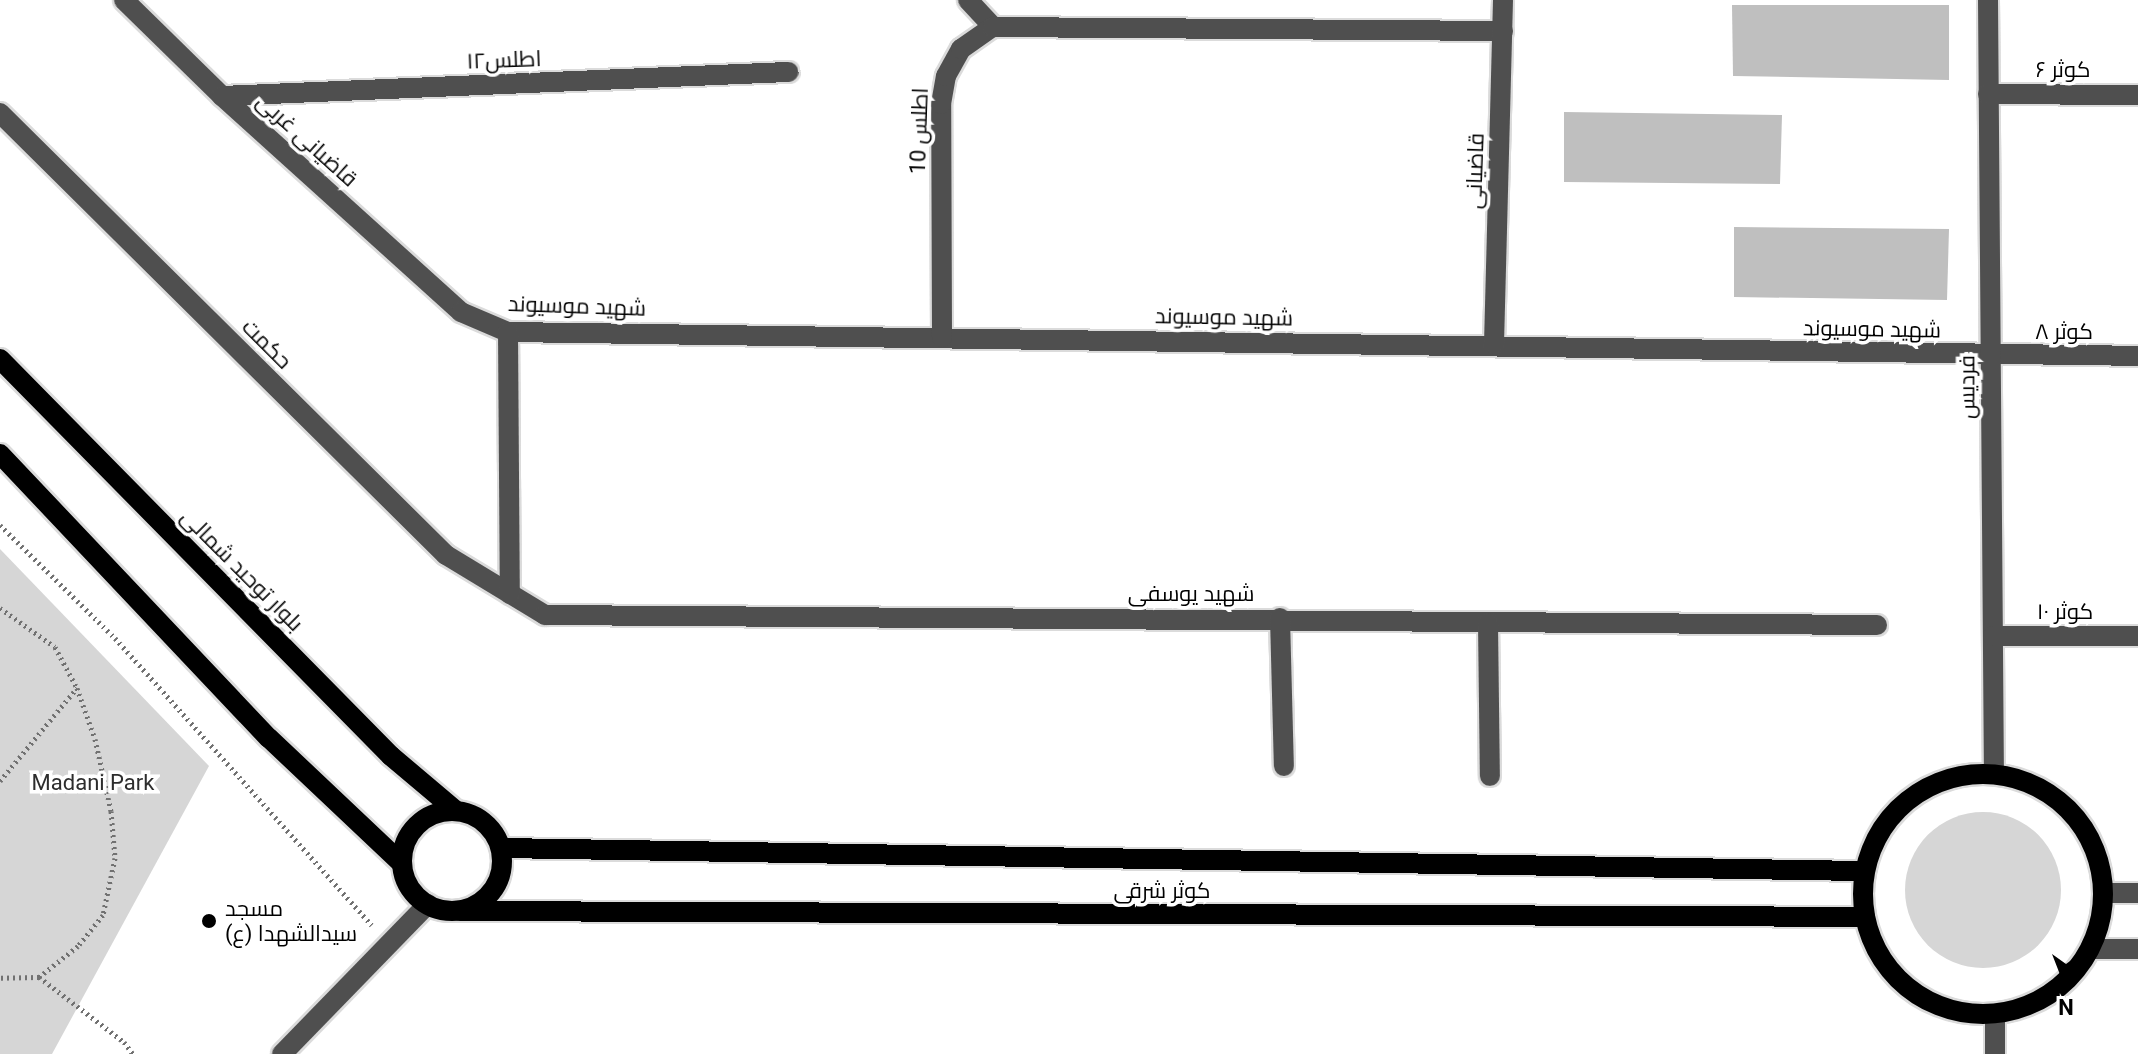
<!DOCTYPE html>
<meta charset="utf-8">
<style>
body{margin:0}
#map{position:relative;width:2138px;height:1054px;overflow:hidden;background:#fff;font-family:Roboto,Cairo,sans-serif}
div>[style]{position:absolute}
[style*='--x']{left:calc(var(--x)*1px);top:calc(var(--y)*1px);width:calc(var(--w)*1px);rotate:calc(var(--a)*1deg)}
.green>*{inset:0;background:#d6d6d6}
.round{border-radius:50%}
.building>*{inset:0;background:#bfbfbf}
.path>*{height:5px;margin-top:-2.5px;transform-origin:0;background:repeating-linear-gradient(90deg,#717171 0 2px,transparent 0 6px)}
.roads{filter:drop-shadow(2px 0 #dbdbdb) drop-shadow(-2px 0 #dbdbdb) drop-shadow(0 2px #dbdbdb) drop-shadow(0 -2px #dbdbdb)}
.minor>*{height:20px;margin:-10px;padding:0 10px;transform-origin:10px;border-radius:10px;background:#4f4f4f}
.major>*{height:20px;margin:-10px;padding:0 10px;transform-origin:10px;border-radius:10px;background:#000}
.major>.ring{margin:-10px;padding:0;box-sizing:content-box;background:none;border:20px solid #000;border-radius:50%}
.dots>*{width:22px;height:22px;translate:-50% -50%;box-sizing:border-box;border:4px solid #fff;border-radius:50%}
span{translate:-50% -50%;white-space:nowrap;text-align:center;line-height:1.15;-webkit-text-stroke:7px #fff;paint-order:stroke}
.street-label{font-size:22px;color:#000}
.park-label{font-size:22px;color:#2d2d2d}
.poi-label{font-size:22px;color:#000}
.left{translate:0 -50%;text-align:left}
.north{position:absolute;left:2026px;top:942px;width:80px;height:80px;-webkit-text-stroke:6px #fff;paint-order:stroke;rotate:180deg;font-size:22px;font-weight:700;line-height:32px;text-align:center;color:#000}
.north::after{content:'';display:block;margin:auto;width:28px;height:36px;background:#000;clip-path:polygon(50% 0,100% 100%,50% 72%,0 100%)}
</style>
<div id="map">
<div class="green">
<i style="clip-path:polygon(0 549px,209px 766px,52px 1054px,0 1054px)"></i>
<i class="round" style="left:1905px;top:812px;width:156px;height:156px"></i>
</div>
<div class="building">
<i style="clip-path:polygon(1732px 5px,1949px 5px,1949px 80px,1733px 76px)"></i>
<i style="clip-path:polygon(1564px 112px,1782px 115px,1780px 184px,1564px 182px)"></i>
<i style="clip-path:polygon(1734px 227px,1949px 229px,1947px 300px,1734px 297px)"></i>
</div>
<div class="path">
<i style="--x:0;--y:525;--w:161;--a:44.5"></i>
<i style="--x:115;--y:638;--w:385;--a:48.2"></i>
<i style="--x:0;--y:608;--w:67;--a:35.3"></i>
<i style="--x:55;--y:647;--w:47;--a:61.8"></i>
<i style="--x:77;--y:688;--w:54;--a:70.6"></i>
<i style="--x:95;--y:739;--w:74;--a:77.5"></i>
<i style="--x:111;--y:811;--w:47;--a:85.1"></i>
<i style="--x:115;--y:858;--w:58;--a:101.9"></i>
<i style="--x:103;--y:915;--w:40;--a:129"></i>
<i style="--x:78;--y:946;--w:50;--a:141.5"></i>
<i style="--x:39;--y:977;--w:39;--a:179"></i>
<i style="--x:0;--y:781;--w:121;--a:-50.4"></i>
<i style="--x:39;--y:977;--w:107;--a:37.4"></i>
<i style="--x:124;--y:1042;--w:15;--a:53"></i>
</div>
<div class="roads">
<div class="minor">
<i style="--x:124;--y:0;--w:137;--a:44.4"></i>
<i style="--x:222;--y:96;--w:322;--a:42.1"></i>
<i style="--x:461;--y:312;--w:51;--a:23.1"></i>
<i style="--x:508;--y:332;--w:1630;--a:0.84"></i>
<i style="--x:968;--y:0;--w:37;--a:47"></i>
<i style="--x:1988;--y:0;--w:773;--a:89.56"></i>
<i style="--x:1988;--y:94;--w:150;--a:0.4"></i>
<i style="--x:222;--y:96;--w:567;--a:-2.43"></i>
<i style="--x:0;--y:113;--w:628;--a:44.74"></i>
<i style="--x:446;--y:555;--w:116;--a:31.2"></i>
<i style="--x:545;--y:615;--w:1332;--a:0.43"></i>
<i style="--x:508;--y:332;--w:262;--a:89.6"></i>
<i style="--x:942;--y:337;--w:233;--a:-90.2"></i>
<i style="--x:941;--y:104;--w:28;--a:-80"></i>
<i style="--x:946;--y:76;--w:31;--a:-61"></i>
<i style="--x:961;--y:49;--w:39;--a:-35"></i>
<i style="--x:993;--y:27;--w:510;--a:0.45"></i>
<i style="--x:1494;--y:344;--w:344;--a:-88.5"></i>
<i style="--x:1280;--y:618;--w:148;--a:88.5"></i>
<i style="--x:1488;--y:623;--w:153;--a:89.3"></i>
<i style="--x:1993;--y:636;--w:145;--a:0"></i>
<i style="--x:2105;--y:893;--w:33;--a:0"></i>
<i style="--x:2092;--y:949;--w:46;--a:0"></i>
<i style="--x:282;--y:1054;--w:209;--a:-45.8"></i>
<i style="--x:1995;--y:1054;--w:40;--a:-90"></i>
</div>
<div class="major">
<i style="--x:0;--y:359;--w:557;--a:45.44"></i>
<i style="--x:391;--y:756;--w:84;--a:40.2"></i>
<i style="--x:0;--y:454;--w:391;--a:46.6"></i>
<i style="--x:269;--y:738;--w:182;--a:43.4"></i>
<i class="ring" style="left:1863px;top:774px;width:220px;height:220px"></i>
<i class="ring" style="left:402px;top:811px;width:80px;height:80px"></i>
<i style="--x:502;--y:848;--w:1362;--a:0.97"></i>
<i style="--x:460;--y:911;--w:1405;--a:0.24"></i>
</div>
</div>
<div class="dots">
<i style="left:209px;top:921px;background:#000"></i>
</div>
<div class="street-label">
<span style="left:504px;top:60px;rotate:-2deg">اطلس۱۲</span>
<span style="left:2063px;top:70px">کوثر ۶</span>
<span style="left:919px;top:131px;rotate:-88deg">اطلس 10</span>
<span style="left:307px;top:140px;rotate:42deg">قاضیانی غربی</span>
<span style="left:1475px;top:171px;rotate:-88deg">قاضیانی</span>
<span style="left:577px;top:306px;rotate:2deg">شهید موسیوند</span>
<span style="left:1224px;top:317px;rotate:1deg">شهید موسیوند</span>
<span style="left:1872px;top:329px;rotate:1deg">شهید موسیوند</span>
<span style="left:2064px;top:332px">کوثر ۸</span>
<span style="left:267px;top:344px;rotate:45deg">حکمت</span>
<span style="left:1967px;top:387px;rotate:-90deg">فردیس</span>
<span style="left:242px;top:570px;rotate:45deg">بلوار توحید شمالی</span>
<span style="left:1191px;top:594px">شهید یوسفی</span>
<span style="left:2065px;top:612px">کوثر ۱۰</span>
<span style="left:1162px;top:891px">کوثر شرقی</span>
</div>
<div class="park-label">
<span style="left:93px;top:783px">Madani Park</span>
</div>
<div class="poi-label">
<span class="left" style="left:225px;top:921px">مسجد<br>سیدالشهدا (ع)</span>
</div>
<div class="north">N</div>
</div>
